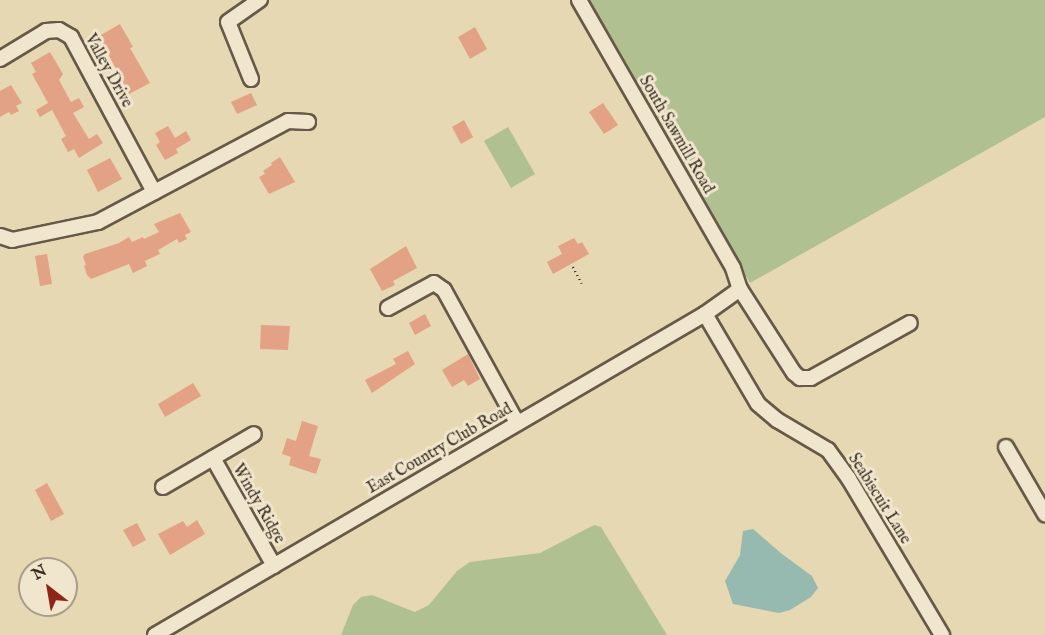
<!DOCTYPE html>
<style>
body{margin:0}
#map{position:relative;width:1045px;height:635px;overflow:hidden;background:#e6d8b2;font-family:"IM FELL English",serif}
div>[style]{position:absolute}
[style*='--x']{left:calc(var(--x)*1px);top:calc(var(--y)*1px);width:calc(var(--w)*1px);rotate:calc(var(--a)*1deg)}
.green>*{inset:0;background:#b0c090}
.water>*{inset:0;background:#96b9b0}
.building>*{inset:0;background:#e3a186}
.path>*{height:1.5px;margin-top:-0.75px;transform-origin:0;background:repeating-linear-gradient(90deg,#3b2f23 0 1.5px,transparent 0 4.5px)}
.roads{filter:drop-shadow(2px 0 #665947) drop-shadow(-2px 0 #665947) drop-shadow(0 2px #665947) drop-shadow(0 -2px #665947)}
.minor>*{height:14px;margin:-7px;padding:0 7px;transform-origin:7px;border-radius:7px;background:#efe6cd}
span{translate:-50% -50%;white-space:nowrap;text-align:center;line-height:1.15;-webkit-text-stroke:6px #efe6cd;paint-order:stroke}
.street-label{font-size:16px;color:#3b2f23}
.north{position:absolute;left:18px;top:557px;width:60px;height:60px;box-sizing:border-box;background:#efe6cd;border:2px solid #a79d89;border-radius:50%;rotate:329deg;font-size:16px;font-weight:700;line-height:24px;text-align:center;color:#3b2f23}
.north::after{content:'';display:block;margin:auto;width:21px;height:27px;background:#8f2418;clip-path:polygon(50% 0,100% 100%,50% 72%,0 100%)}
</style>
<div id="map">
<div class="green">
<i style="clip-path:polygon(586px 0,1045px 0,1045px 117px,750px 283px)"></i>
<i style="clip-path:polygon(508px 127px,535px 174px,511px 188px,484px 141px)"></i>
<i style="clip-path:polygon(594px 525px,601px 527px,667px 635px,341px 635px,353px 605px,361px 597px,372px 595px,415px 612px,429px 605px,457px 571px,470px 562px,540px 553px)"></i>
</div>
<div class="water">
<i style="clip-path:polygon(753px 529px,782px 554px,812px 576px,818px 588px,811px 597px,790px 610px,779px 613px,733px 604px,725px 581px,740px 555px,743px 531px)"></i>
</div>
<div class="building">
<i style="clip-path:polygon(120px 24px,133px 47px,130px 48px,150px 83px,129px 94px,99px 36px)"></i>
<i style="clip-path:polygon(475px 27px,487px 49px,470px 59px,458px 37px)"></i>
<i style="clip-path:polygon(50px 52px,63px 74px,59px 80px,71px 102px,79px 98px,84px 107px,73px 113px,89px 139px,97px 134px,103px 143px,79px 158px,74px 149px,68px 152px,61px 139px,66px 136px,52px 110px,40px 117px,36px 110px,48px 103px,32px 74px,36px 72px,31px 63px)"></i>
<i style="clip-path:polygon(11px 85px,22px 103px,16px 106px,19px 111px,11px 115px,9px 112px,0 117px,0 91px)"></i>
<i style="clip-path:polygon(251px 93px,257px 105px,237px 114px,231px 102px)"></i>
<i style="clip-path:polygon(603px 103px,618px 125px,604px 134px,589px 112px)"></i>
<i style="clip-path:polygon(464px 120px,473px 137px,461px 144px,452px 127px)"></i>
<i style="clip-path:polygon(168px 126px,175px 138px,186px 131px,191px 140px,176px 149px,178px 153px,165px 160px,156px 145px,160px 142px,155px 133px)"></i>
<i style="clip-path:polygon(280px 157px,295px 182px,269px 194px,259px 177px,265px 174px,263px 171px,272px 165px,271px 163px)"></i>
<i style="clip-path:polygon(110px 158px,122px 179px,98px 192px,87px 170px)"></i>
<i style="clip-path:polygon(180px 213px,191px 232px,185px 235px,187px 239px,179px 243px,177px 239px,158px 250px,160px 254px,145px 261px,147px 266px,133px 273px,129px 264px,91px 279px,87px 275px,84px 266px,86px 265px,83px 257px,85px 254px,119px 243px,129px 237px,132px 242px,143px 237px,144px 239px,159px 232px,154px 224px)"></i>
<i style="clip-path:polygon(574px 238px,578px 244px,582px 242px,589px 254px,553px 274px,547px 262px,562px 254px,558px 246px)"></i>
<i style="clip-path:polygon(406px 246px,417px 268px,393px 281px,395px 285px,382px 291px,370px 269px)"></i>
<i style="clip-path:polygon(47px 254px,52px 284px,40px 286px,35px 256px)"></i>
<i style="clip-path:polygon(425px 314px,431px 326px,415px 335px,409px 323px)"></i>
<i style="clip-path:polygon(261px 325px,290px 326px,288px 350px,260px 349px)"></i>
<i style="clip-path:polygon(408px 351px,415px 364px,372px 393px,365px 380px,396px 364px,393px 359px)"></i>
<i style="clip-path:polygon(468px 354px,480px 379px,468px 386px,464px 380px,452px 387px,442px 370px)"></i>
<i style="clip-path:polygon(193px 383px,201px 396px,165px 417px,158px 404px)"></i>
<i style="clip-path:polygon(302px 421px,318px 426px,309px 456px,321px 459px,316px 474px,289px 465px,291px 457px,282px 454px,287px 438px,296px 441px)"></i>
<i style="clip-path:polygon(47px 483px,64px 514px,51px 521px,35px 490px)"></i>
<i style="clip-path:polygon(197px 520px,205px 534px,170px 555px,158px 534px,183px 521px,187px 527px)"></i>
<i style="clip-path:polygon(137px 523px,146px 540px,133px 547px,123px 530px)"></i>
</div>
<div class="path">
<i style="--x:573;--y:267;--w:19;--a:62"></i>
</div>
<div class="roads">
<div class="minor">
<i style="--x:579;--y:0;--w:309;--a:60.1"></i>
<i style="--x:733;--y:268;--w:22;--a:72"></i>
<i style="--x:740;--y:289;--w:100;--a:57.3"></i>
<i style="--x:794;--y:373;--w:8;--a:40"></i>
<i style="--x:800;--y:378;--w:11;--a:0"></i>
<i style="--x:811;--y:378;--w:113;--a:-29.1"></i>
<i style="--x:0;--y:59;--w:54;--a:-31.3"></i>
<i style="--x:46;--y:31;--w:13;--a:-4"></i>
<i style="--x:59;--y:30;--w:14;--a:30"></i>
<i style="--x:71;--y:37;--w:176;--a:61.8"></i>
<i style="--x:251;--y:79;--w:61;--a:-112"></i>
<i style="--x:228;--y:22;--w:39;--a:-35"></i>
<i style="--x:0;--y:236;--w:13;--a:18"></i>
<i style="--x:12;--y:240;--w:88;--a:-11.8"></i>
<i style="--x:98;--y:222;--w:215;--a:-28"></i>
<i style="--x:288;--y:121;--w:20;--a:3"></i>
<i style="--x:388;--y:308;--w:52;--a:-28.5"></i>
<i style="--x:434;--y:283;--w:12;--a:35"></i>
<i style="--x:444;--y:290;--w:152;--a:61.2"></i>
<i style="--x:705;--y:314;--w:104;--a:59.5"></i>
<i style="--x:758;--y:404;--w:25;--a:40"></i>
<i style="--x:777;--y:420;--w:59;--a:30.5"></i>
<i style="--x:828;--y:450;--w:36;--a:54"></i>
<i style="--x:849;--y:479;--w:182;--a:59.2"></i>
<i style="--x:1006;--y:447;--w:78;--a:59.8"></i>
<i style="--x:213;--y:458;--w:124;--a:60.5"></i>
<i style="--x:163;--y:487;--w:105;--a:-30.2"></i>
<i style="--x:155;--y:635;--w:637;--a:-30.27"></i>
<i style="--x:705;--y:314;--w:43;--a:-35.5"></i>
</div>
</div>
<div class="street-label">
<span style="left:108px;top:71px;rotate:61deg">Valley Drive</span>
<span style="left:676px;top:135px;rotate:60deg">South Sawmill Road</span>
<span style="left:440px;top:449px;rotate:-30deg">East Country Club Road</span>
<span style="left:879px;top:499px;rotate:58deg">Seabiscuit Lane</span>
<span style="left:258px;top:504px;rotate:60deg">Windy Ridge</span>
</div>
<div class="north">N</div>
</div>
